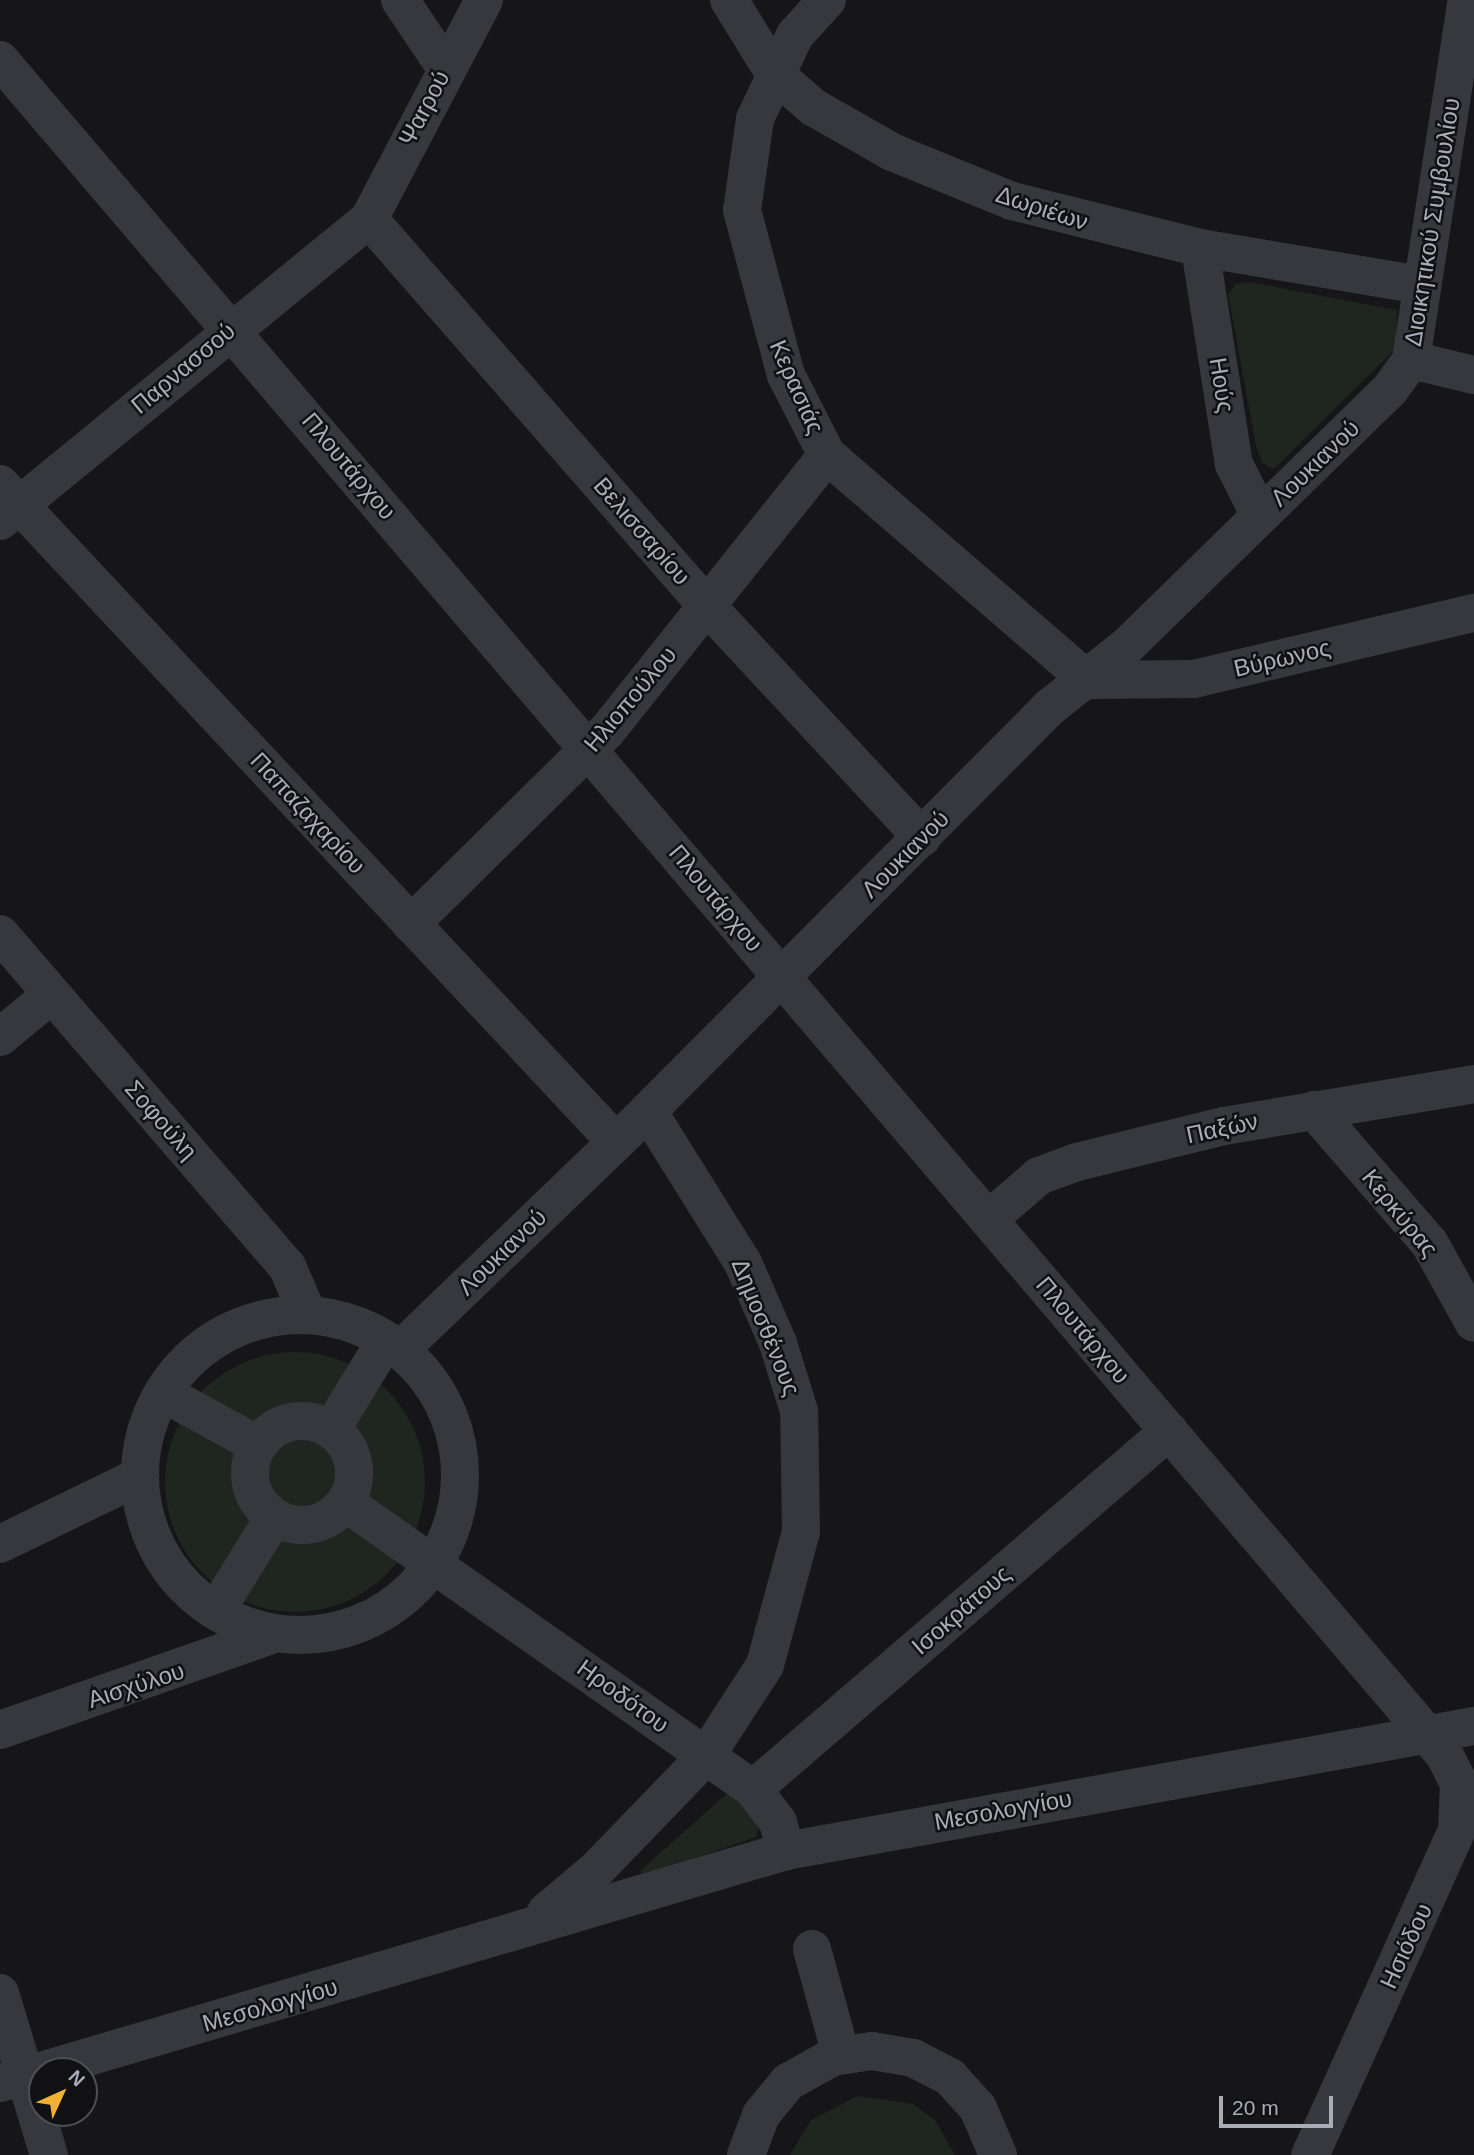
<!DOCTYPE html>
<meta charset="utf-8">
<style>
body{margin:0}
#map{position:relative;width:1474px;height:2155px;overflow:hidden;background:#161618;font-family:Arial,sans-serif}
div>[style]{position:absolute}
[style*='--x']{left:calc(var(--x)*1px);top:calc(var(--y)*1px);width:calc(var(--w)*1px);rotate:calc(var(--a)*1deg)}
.green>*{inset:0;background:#1e261f}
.round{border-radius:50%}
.minor>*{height:38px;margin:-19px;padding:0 19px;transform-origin:19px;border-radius:19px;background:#37383d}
.minor>.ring{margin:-19px;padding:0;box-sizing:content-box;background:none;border:38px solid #37383d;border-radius:50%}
span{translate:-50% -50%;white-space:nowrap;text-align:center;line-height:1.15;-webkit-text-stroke:5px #111113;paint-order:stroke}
.street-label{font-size:24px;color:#a8adb8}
.north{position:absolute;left:28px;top:2057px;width:70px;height:70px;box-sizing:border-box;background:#111113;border:2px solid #4d4f55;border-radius:50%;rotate:45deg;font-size:19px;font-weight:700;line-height:28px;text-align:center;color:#a8adb8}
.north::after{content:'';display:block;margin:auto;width:24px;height:32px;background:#f2b134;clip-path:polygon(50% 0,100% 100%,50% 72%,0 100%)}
.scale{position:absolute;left:1219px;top:2096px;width:114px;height:32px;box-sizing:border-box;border:4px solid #a8adb8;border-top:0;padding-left:9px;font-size:21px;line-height:24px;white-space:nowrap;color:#a8adb8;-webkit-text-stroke:5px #111113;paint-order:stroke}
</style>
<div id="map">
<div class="green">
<i style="clip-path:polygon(1249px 282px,1397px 310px,1396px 348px,1274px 469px,1262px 463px,1256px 446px,1228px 294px,1236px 284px)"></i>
<i class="round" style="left:165px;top:1352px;width:260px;height:260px"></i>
<i style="clip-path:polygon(732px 1789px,760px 1822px,756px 1837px,643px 1876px,640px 1871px)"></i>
<i style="clip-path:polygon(858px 2096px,913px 2104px,935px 2120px,955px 2155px,790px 2155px,811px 2120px)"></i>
</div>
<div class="minor">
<i style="--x:400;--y:0;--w:81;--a:56.1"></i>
<i style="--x:729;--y:0;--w:86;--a:58.3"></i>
<i style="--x:774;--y:73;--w:52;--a:41.1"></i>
<i style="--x:813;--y:107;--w:91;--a:29.7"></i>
<i style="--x:892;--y:152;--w:130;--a:22.2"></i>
<i style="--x:1012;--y:201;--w:194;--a:14"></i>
<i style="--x:1200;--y:248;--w:225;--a:9.5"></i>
<i style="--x:827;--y:0;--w:47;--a:132.4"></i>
<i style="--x:795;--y:35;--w:93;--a:115.5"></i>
<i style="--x:755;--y:119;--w:92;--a:98.1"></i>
<i style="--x:742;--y:210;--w:171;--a:75.1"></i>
<i style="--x:786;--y:375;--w:90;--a:62.9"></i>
<i style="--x:827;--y:455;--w:345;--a:40.8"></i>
<i style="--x:1088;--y:680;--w:106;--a:-0.5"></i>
<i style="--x:1194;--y:679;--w:288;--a:-13.3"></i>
<i style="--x:0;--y:60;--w:2226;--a:49.56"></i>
<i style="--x:1444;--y:1754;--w:33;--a:63"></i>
<i style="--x:1459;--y:1783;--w:47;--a:92.4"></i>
<i style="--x:1457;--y:1830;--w:357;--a:114.3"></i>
<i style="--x:369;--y:219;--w:514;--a:48.87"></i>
<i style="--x:707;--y:606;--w:316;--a:47.1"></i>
<i style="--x:1200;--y:248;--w:219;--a:81.1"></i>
<i style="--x:1234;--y:464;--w:58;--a:63.4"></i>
<i style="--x:1411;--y:360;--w:65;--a:13.4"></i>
<i style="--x:0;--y:484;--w:901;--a:46.89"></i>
<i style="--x:0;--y:521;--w:477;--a:-39.3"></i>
<i style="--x:369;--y:219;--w:247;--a:-62.3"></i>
<i style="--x:411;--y:924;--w:274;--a:-44.6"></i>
<i style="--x:606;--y:732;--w:354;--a:-51.4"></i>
<i style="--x:0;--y:934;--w:439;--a:49.2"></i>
<i style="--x:287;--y:1266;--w:53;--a:66.8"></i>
<i style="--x:0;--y:1037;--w:66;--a:-39.5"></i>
<i style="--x:1314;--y:1110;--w:177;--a:49.1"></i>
<i style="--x:1430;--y:1244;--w:90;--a:60.9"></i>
<i style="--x:989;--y:1219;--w:66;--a:-40.7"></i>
<i style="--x:1039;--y:1176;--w:40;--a:-20.2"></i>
<i style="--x:1077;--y:1162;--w:151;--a:-13.8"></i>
<i style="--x:1224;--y:1126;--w:254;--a:-9.5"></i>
<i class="ring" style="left:140px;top:1315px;width:282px;height:282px"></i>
<i style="--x:400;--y:1350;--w:344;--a:-43.9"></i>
<i style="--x:648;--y:1111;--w:570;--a:-45.14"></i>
<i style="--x:1050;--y:707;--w:98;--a:-38.4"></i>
<i style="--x:1127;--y:646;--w:369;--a:-44.3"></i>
<i style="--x:1391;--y:388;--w:34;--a:-54"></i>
<i style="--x:1411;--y:360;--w:364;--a:-81.2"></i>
<i style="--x:163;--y:1393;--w:108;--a:28.7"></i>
<i class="ring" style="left:250px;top:1421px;width:66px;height:66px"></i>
<i style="--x:331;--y:1430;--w:105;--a:-58.6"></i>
<i style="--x:346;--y:1503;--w:497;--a:35.1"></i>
<i style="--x:753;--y:1789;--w:41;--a:52.9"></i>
<i style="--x:778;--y:1822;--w:30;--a:75"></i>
<i style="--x:0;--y:1544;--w:156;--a:-25.9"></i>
<i style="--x:216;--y:1611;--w:110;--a:-58.3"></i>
<i style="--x:0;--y:1730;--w:287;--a:-19.3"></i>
<i style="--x:753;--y:1789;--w:549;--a:-40.71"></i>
<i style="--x:546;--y:1912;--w:67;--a:-40.1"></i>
<i style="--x:597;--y:1869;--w:157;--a:-46"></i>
<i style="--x:706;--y:1756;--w:108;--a:-57"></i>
<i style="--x:765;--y:1665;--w:138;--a:-74.9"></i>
<i style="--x:801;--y:1532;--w:121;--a:-90.9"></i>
<i style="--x:799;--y:1411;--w:71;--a:-107.2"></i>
<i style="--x:778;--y:1343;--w:87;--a:-113.6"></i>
<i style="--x:743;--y:1263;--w:179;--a:-122"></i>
<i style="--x:812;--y:1949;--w:110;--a:74.7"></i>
<i style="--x:0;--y:1993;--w:169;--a:73.2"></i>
<i style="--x:0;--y:2083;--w:820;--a:-16.44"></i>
<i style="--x:786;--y:1851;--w:699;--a:-10.3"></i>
<i style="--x:746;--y:2155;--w:43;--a:-69.4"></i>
<i style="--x:761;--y:2115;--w:43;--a:-50.7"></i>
<i style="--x:788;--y:2082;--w:51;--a:-29.1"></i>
<i style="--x:833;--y:2057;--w:39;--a:-9"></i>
<i style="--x:872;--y:2051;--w:42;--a:9.7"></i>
<i style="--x:913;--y:2058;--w:42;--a:27.2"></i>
<i style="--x:950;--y:2077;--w:42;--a:47.9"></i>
<i style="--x:978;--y:2108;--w:51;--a:66.9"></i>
</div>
<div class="street-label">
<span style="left:424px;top:108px;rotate:-62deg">Ψαrρού</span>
<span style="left:1042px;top:208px;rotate:18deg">Δωριέων</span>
<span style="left:1432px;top:222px;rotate:-81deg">Διοικητικού Συμβουλίου</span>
<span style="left:183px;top:368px;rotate:-40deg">Παρνασσού</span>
<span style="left:1222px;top:385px;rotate:81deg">Ηούς</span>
<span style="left:797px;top:387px;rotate:66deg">Κερασιάς</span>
<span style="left:1315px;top:463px;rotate:-44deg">Λουκιανού</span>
<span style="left:349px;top:466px;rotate:50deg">Πλουτάρχου</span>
<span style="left:642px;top:531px;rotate:49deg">Βελισσαρίου</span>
<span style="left:1282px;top:658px;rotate:-13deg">Βύρωνος</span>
<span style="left:630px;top:699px;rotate:-50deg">Ηλιοπούλου</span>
<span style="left:308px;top:813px;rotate:47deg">Παπαζαχαρίου</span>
<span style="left:905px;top:854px;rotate:-45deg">Λουκιανού</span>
<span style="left:716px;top:898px;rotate:50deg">Πλουτάρχου</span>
<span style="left:161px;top:1120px;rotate:49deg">Σοφούλη</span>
<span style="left:1222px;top:1128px;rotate:-12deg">Παξών</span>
<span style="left:1400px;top:1213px;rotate:51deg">Κερκύρας</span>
<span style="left:502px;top:1252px;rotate:-44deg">Λουκιανού</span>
<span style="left:766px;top:1327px;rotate:68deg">Δημοσθένους</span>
<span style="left:1083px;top:1330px;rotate:50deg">Πλουτάρχου</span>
<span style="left:961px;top:1610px;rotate:-41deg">Ισοκράτους</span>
<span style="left:136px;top:1685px;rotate:-18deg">Αισχύλου</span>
<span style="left:623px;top:1696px;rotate:36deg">Ηροδότου</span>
<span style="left:1003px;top:1810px;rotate:-10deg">Μεσολογγίου</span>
<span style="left:1406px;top:1946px;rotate:-65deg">Ησιόδου</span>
<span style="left:270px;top:2005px;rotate:-16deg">Μεσολογγίου</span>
</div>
<div class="north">N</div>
<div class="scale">20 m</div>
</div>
